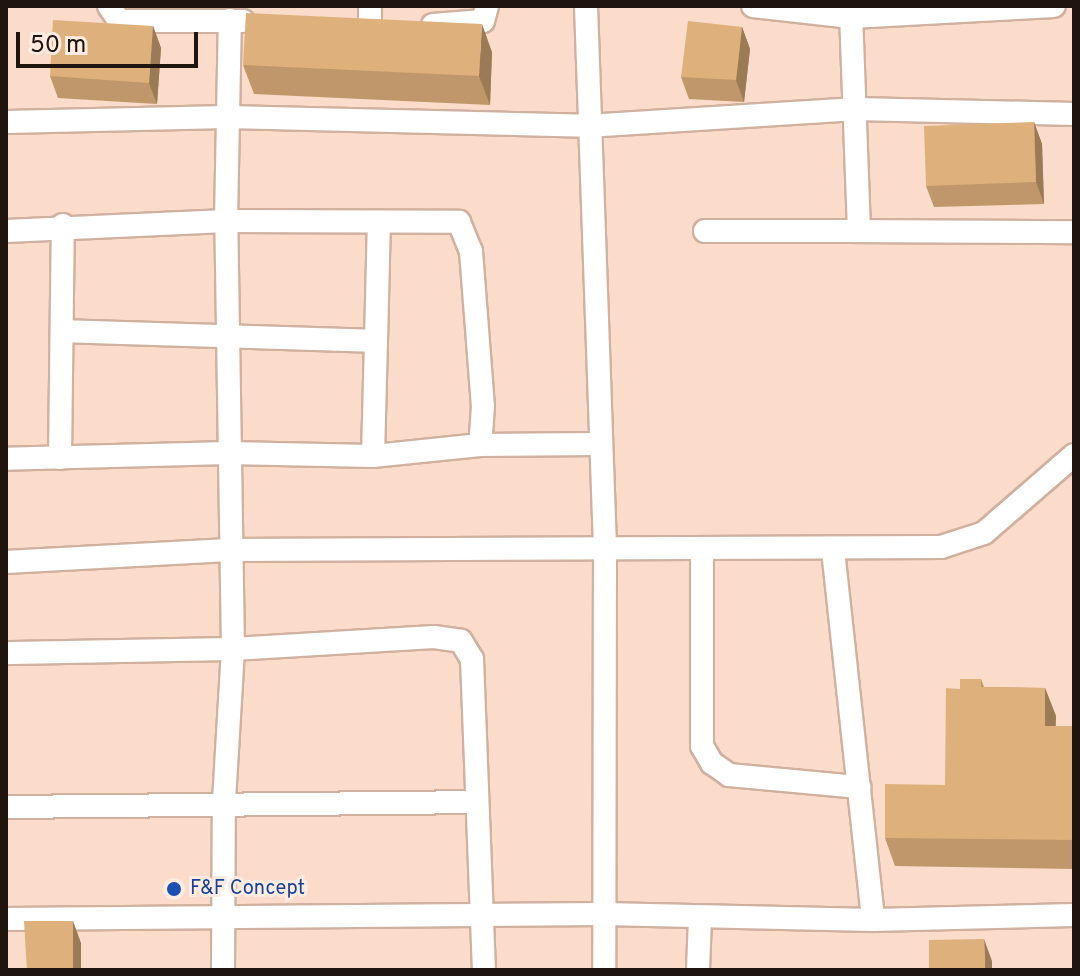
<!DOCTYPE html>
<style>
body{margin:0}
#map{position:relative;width:1080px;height:976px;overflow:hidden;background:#fbdbc9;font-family:Overpass,sans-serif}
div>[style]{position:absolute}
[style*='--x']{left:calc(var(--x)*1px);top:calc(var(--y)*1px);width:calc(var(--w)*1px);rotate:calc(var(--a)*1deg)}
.roads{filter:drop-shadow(2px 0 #d0b1a0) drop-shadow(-2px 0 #d0b1a0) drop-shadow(0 2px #d0b1a0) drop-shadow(0 -2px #d0b1a0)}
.minor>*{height:22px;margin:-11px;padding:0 11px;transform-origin:11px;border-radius:11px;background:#fff}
.wall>*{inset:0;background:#bf976a}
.shaded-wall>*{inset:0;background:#9b7b56}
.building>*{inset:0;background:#deb07b}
.dots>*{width:22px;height:22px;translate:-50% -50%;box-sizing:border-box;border:4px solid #ffebe0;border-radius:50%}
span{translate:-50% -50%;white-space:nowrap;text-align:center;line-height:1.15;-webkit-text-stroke:6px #ffebe0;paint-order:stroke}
.transit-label{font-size:20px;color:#164399}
.left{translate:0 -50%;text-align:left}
.frame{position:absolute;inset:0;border:8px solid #1f140e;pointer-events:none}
.scale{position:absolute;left:16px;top:32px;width:182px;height:36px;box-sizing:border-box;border:4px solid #1f140e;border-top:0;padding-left:10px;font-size:24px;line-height:28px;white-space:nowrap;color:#1f140e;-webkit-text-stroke:6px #ffebe0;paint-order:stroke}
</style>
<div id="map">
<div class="roads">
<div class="minor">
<i style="--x:109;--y:6;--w:18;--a:56"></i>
<i style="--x:119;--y:21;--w:124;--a:0"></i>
<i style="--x:370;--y:6;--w:24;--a:90"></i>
<i style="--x:586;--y:6;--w:542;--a:87.99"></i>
<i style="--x:605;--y:548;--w:422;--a:90.1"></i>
<i style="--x:753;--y:6;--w:99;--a:6.4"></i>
<i style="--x:851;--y:17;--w:203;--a:-3.1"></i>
<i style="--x:433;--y:25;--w:50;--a:-4.6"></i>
<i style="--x:483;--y:21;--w:16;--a:-75"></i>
<i style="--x:6;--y:122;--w:221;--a:-1.3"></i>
<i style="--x:227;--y:117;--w:360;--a:1.4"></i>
<i style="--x:587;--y:126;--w:270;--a:-3.6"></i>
<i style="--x:856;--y:109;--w:218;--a:1.3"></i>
<i style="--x:6;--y:231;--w:220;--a:-2.6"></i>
<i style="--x:226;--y:221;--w:233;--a:0.2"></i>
<i style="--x:459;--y:222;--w:31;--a:68"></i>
<i style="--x:471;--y:251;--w:155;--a:85.6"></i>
<i style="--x:483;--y:406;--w:39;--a:94"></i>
<i style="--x:480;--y:445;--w:108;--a:174.1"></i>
<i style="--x:373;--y:456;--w:145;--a:-178.8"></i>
<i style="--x:228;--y:453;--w:222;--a:178.5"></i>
<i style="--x:705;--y:231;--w:154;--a:0"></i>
<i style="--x:859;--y:231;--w:214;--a:-92.1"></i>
<i style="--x:859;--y:231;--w:215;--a:0.3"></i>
<i style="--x:62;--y:331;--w:314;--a:1.8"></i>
<i style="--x:376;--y:341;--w:115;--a:91.5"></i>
<i style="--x:376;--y:341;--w:119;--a:-88.6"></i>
<i style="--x:480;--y:445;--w:120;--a:-0.5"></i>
<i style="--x:60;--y:458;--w:233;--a:-89.3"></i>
<i style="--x:702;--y:548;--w:198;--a:90"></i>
<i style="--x:702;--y:746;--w:20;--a:60"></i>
<i style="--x:712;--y:763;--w:21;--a:35"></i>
<i style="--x:729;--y:775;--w:131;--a:5.3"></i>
<i style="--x:833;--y:550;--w:372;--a:83.8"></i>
<i style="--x:6;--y:562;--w:223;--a:-3.1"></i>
<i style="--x:229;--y:550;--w:712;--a:-0.24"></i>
<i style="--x:941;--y:547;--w:45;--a:-18"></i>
<i style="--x:984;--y:533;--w:119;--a:-40.9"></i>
<i style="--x:6;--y:653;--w:227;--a:-1"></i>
<i style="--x:233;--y:649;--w:428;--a:-90.9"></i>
<i style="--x:226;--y:221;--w:201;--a:-88.9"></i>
<i style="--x:6;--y:807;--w:471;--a:-0.6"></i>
<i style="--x:6;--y:919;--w:598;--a:-0.48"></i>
<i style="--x:604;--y:914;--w:269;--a:1.3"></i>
<i style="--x:873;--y:920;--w:201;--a:-1.4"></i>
<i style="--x:223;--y:970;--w:169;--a:-89.7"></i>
<i style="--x:224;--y:801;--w:152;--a:-86.6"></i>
<i style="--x:233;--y:649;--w:201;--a:-3.4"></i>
<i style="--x:434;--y:637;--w:27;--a:8"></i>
<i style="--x:461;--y:641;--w:21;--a:59"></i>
<i style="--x:472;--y:659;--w:311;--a:87.8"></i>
<i style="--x:698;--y:970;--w:53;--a:-87.8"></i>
</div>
</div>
<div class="wall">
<i style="clip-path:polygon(153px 26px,161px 48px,157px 104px,58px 98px,50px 76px)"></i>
<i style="clip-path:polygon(742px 27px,750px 49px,744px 102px,689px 99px,681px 77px)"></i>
<i style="clip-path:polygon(492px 52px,490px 105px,254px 94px,243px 65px)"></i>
<i style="clip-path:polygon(1034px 122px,1042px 144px,1044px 204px,934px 207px,926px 186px)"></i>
<i style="clip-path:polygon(981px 679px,984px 687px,1045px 688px,1056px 716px,1055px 726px,1074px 726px,1074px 869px,895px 866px,885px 838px,945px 785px,960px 689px)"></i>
</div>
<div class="shaded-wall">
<i style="clip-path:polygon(482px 24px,492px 52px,490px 105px,479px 76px)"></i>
<i style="clip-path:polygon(153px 26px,161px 48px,157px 104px,149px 83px)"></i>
<i style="clip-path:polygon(742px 27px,750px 49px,744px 102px,736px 80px)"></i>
<i style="clip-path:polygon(1034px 122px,1042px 144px,1044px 204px,1036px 182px)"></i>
<i style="clip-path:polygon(1045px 688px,1056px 716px,1055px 754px,1045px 726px)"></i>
<i style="clip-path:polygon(73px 921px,81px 943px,81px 970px,73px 970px)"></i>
<i style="clip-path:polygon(984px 939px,992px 961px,992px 970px,985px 970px)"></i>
</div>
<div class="building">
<i style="clip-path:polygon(246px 13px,482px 24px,479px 76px,243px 65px)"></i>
<i style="clip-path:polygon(53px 20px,153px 26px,149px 83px,50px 76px)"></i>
<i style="clip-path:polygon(688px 21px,742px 27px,736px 80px,681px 77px)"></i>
<i style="clip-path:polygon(1034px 122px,1036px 182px,926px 186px,924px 126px)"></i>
<i style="clip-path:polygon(960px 679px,981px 679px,981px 687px,1045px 688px,1045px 726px,1074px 726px,1074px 840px,885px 838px,885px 784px,945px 785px,946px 688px,960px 689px)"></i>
<i style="clip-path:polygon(24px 921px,73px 921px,73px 970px,27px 970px)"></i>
<i style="clip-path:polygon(984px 939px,985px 970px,929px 970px,929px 940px)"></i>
</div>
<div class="dots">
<i style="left:174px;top:889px;background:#1a4fb4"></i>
</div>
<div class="transit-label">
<span class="left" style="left:190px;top:889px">F&amp;F Concept</span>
</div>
<div class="frame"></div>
<div class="scale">50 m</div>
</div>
